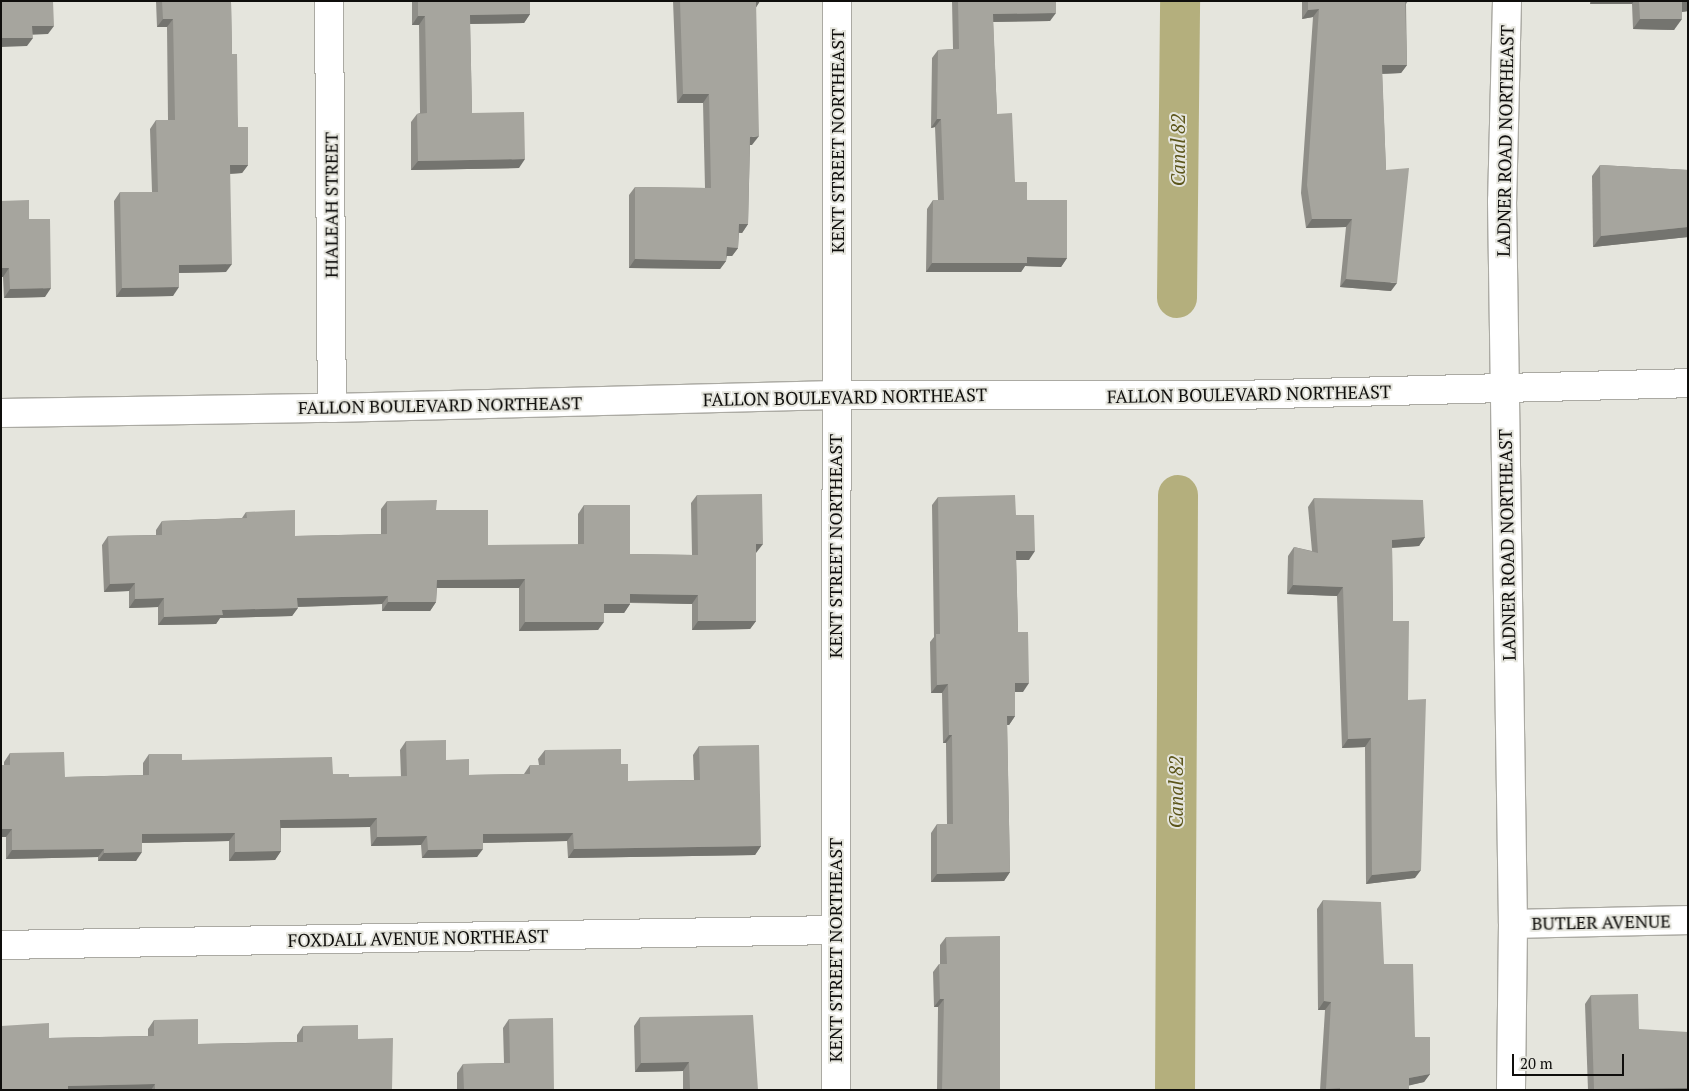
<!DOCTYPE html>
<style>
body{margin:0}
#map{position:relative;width:1689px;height:1091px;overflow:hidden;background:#e5e5dd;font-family:"PT Serif",serif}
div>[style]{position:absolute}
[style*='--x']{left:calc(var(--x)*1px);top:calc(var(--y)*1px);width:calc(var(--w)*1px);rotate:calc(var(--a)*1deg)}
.canal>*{height:40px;margin:-20px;padding:0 20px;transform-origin:20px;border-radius:20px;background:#b4af7d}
.roads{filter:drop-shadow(1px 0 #abaaa3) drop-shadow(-1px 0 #abaaa3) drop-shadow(0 1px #abaaa3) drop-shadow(0 -1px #abaaa3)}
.minor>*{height:28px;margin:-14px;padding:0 14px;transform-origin:14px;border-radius:14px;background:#fff}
.wall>*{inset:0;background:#8f8e88}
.shaded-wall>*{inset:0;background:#74746f}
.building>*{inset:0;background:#a6a59e}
span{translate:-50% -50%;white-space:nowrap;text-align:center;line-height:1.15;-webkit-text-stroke:4px #e5e5dd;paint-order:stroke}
.street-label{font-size:18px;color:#0f0e0c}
.water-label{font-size:19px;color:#5b551a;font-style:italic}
.frame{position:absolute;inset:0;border:2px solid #0f0e0c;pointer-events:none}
.scale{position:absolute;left:1512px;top:1054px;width:112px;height:22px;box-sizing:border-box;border:2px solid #0f0e0c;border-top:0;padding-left:6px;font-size:15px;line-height:18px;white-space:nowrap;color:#0f0e0c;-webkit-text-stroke:4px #e5e5dd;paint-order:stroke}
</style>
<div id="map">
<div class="canal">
<i style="--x:1177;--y:298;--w:297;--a:-89.4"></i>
<i style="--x:1175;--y:1090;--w:595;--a:-89.71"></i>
</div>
<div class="roads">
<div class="minor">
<i style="--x:329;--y:1;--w:407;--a:89.6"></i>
<i style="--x:1507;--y:1;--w:200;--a:91.4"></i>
<i style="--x:1502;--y:201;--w:723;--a:89.13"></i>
<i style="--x:1513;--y:924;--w:166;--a:90.7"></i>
<i style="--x:1;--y:413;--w:331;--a:-0.9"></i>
<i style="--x:332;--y:408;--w:504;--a:-1.48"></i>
<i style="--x:836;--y:395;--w:401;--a:0"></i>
<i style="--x:1237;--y:395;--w:451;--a:-1.5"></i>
<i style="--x:1513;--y:924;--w:175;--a:-1.3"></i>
<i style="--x:1;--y:945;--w:833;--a:-1.03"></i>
<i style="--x:836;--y:1090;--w:1089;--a:-89.95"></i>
</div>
</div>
<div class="wall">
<i style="clip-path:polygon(156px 1px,231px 1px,232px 54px,238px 127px,248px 165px,242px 173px,230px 174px,226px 272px,179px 273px,173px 296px,116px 297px,114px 201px,120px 192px,152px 192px,150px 129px,156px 120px,168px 120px,167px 27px,157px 27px)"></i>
<i style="clip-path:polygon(412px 1px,530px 1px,530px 14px,524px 23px,470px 24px,472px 113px,519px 168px,411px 170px,411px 122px,417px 114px,420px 113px,419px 25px,412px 25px)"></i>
<i style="clip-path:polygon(673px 1px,760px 1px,756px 7px,752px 145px,750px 145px,748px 224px,742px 233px,739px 233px,738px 248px,732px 256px,727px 256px,726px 261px,720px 269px,629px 268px,629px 195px,635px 187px,705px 188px,703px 103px,677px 103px)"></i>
<i style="clip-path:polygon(952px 1px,1056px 1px,1050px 21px,993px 22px,997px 114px,1015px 182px,1067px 258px,1061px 267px,1025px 266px,1021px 272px,926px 272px,927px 209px,933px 200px,938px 200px,935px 127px,931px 128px,932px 58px,938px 50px,953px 49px)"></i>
<i style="clip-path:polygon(1302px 1px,1408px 1px,1406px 4px,1407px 65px,1401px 73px,1382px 74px,1391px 291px,1340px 287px,1346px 227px,1306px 228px,1301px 193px,1313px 17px,1302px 19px)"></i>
<i style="clip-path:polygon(1590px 1px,1688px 1px,1688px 11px,1682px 12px,1674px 30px,1633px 29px,1632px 4px,1590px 4px)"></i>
<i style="clip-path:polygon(1600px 165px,1688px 170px,1688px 237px,1593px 247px,1592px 176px)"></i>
<i style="clip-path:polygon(1px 201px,29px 219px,45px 297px,4px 298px,3px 277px,1px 277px)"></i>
<i style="clip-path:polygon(697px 495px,756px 553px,756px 621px,750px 629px,692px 630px,692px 604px,630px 603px,630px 604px,624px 613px,604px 613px,598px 630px,519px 631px,519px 588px,437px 588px,436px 602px,430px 611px,382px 611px,382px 604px,298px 607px,292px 616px,220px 618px,216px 624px,158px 625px,158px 607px,129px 608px,129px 591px,104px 592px,102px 545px,108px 536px,156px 535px,156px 530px,162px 521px,242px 518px,246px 512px,295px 536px,381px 534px,381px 509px,387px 501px,436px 510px,488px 545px,578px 545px,578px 514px,584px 505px,630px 554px,692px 555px,691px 503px)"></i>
<i style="clip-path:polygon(938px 497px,1016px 515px,1029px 560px,1016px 560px,1018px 632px,1023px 692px,1015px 692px,1015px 716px,1009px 725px,1007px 725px,1010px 872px,1004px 881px,931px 882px,931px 833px,937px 824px,947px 824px,946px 743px,943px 743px,942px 693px,931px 693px,930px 642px,934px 637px,932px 505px)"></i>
<i style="clip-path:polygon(1314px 498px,1425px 537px,1419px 546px,1392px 548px,1393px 621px,1408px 700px,1415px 878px,1366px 884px,1365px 747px,1342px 748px,1337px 596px,1287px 594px,1288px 556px,1294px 547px,1312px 551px,1308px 507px)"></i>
<i style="clip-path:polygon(406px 741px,446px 760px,469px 775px,524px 774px,530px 765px,539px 765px,538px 759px,545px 750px,621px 764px,628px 781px,694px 780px,693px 755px,699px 746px,761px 846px,755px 855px,568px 858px,567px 841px,483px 843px,477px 857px,422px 858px,421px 845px,371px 846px,370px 827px,281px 828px,281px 851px,275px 860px,229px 861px,229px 841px,142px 843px,136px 861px,98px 861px,98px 857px,6px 859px,6px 837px,1px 837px,1px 765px,4px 765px,4px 762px,10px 753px,65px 777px,143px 775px,143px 763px,149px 754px,182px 760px,333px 774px,349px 777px,401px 777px,400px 750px)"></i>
<i style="clip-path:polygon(1323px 900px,1384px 964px,1415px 1037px,1430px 1074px,1424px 1082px,1409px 1085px,1409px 1090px,1320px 1090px,1325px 1010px,1318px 1010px,1317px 909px)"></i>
<i style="clip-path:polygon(946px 937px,1000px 1090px,1016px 1090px,937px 1090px,938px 1007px,934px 1007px,933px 972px,939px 964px,940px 964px,940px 945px)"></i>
<i style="clip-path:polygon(1591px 995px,1639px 1029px,1688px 1090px,1588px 1090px,1585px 1004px)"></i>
<i style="clip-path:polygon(640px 1017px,758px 1090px,683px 1090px,683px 1071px,635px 1072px,634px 1026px)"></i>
<i style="clip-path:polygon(509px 1019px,554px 1090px,457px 1090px,457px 1073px,463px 1064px,504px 1063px,503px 1028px)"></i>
<i style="clip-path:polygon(154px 1020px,198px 1044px,297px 1042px,297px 1035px,303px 1026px,358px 1039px,392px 1090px,1px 1090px,49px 1038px,148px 1036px,148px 1029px)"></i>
</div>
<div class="shaded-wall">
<i style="clip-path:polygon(755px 1px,760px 1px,755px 9px)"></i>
<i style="clip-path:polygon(1592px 1px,1634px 1px,1632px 4px,1590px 4px)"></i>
<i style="clip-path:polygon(1688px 1px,1688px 11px,1675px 13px,1682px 2px)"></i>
<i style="clip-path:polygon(1319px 9px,1313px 17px,1302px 19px,1308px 10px)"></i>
<i style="clip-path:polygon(1056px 13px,1050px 21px,987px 22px,993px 14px)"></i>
<i style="clip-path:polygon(530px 14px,524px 23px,464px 24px,470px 15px)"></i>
<i style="clip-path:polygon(418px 16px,425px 16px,419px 25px,412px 25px)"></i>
<i style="clip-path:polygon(163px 19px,173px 19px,167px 27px,157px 27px)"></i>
<i style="clip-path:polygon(1640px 19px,1682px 19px,1674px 30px,1633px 29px)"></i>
<i style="clip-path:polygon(32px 26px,54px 26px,48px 34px,26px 35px)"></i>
<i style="clip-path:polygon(1px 38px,33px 38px,27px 46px,1px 47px)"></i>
<i style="clip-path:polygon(1382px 65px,1407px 65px,1401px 73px,1376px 74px)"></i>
<i style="clip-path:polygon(683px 94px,709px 94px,703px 103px,677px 103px)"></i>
<i style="clip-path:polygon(937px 119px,941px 119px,935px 127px,931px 128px)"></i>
<i style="clip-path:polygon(759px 136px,752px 145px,744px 145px,750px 137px)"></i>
<i style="clip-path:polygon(525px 159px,519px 168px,411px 170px,418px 161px)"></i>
<i style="clip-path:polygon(230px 165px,248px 165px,242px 173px,224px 174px)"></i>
<i style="clip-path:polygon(1312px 219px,1352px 219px,1346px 227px,1306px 228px)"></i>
<i style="clip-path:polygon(739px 224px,748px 224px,742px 233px,733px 232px)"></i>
<i style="clip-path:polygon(1688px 227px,1688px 237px,1593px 247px,1601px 236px)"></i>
<i style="clip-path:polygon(727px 247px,738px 248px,732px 256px,721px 256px)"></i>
<i style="clip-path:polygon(1027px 257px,1067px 258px,1061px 267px,1025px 266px,1021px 272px,926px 272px,932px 263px)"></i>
<i style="clip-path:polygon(635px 259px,726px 261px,720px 269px,629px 268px)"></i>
<i style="clip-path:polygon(232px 264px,226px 272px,173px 273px,179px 265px)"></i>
<i style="clip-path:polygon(1px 268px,9px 268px,3px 277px,1px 277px)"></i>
<i style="clip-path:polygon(1346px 279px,1397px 283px,1391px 291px,1340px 287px)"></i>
<i style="clip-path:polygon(179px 287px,173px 296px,116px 297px,122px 288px)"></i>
<i style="clip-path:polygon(51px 288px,45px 297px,4px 298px,10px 289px)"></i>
<i style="clip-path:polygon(1425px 537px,1419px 546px,1386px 548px,1392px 540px)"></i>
<i style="clip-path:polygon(756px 544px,763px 544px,756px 553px,750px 553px)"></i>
<i style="clip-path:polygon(1016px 551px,1035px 551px,1029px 560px,1010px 560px)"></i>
<i style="clip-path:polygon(525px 579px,519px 588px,431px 588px,437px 580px)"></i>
<i style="clip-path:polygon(135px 583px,129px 591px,104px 592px,110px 584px)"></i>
<i style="clip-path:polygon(1293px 585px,1343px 587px,1337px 596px,1287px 594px)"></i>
<i style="clip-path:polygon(630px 594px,698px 595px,692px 604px,624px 602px)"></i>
<i style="clip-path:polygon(388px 596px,382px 604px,291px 607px,297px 598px)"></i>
<i style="clip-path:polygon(164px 598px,158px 607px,129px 608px,135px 599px)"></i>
<i style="clip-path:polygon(388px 602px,436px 602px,430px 611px,382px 611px)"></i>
<i style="clip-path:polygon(604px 604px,630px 604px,624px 613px,598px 613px)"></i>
<i style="clip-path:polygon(298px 608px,292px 616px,220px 618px,216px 624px,158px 625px,164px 617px,222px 610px)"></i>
<i style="clip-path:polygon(698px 621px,756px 621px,750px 629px,692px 630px)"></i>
<i style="clip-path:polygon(525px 622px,604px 622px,598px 630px,519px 631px)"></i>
<i style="clip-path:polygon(1015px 683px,1029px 683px,1023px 692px,1009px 692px)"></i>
<i style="clip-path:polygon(948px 684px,942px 693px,931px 693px,937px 685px)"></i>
<i style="clip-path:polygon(1007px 716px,1015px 716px,1009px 725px,1001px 725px)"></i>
<i style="clip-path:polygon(949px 735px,952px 735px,946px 743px,943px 743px)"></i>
<i style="clip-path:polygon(1371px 738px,1365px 747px,1342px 748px,1348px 739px)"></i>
<i style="clip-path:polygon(377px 818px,370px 827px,274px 828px,280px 820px)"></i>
<i style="clip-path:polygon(1px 829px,12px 829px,6px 837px,1px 837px)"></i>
<i style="clip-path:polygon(235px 833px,229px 841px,136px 843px,142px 834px)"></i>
<i style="clip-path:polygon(573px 833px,567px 841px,477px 843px,483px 834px)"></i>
<i style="clip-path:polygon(427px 836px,421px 845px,371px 846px,377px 837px)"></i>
<i style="clip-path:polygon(761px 846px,755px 855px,568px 858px,574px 849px)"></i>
<i style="clip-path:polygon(104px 849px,98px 857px,6px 859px,12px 850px)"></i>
<i style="clip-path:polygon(483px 849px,477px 857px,422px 858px,428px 850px)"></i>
<i style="clip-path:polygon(281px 851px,275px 860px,229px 861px,235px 852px)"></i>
<i style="clip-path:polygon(142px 852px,136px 861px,98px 861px,104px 853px)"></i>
<i style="clip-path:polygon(1421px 870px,1415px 878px,1366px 884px,1372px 875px)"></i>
<i style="clip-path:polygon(1010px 872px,1004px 881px,931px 882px,937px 874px)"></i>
<i style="clip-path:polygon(940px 999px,944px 999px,938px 1007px,934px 1007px)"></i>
<i style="clip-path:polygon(1324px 1001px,1331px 1002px,1325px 1010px,1318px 1010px)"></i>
<i style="clip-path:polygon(689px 1062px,683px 1071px,635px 1072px,641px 1063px)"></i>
<i style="clip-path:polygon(1430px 1074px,1424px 1082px,1403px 1087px,1409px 1078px)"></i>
<i style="clip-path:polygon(155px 1084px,151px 1090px,66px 1090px,68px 1086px)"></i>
<i style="clip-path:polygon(1688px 1088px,1688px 1090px,1594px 1090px,1594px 1089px)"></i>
</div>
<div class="building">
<i style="clip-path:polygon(1px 1px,53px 1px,54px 26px,32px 26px,33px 38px,1px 38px)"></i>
<i style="clip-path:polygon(162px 1px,231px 1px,232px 54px,237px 54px,238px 127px,248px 127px,248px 165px,230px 165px,232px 264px,179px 265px,179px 287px,122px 288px,120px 192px,158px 192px,156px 120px,175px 120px,173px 19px,163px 19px)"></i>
<i style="clip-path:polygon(418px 1px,530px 1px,530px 14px,470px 15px,472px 113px,524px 112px,525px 159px,418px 161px,417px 114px,427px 113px,425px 16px,418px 16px)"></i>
<i style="clip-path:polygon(680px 1px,756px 1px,759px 136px,750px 137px,748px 224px,739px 224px,738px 248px,727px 247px,726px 261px,635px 259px,635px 187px,711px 188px,709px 94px,683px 94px)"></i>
<i style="clip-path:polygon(958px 1px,1056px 1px,1056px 13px,993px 14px,997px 114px,1012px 113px,1015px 182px,1027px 182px,1027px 200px,1067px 200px,1067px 258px,1027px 257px,1027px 263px,932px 263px,933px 200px,944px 200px,941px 119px,937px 119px,938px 50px,959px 49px)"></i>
<i style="clip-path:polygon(1308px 1px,1405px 1px,1407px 65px,1382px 65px,1386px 170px,1409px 168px,1397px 283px,1346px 279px,1352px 219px,1312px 219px,1307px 185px,1319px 9px,1308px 10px)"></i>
<i style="clip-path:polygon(1639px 1px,1688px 1px,1682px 2px,1682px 19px,1640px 19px)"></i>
<i style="clip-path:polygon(1600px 165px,1688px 170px,1688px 227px,1601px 236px)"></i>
<i style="clip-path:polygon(29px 200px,29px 219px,50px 219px,51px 288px,10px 289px,9px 268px,1px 268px,1px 201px)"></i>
<i style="clip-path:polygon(762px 494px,763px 544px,756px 544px,756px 621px,698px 621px,698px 595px,630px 594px,630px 604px,604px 604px,604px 622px,525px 622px,525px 579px,437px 580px,436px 602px,388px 602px,388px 596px,297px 598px,298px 608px,222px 610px,223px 615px,164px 617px,164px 598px,135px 599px,135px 583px,110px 584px,108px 536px,162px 535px,162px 521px,247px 518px,246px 512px,295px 510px,295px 536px,387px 534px,387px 501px,437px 500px,436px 510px,488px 510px,488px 545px,584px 544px,584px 505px,630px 505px,630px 554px,698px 555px,697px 495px)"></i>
<i style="clip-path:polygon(1015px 495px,1016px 515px,1034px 515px,1035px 551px,1016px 551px,1018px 632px,1028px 632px,1029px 683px,1015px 683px,1015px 716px,1007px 716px,1010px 872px,937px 874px,937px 824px,953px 824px,952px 735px,949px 735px,948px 684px,937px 685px,936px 634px,940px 634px,938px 497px)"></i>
<i style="clip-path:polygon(1314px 498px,1423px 500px,1425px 537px,1392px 540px,1393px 621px,1409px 621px,1408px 700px,1426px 699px,1421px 870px,1372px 875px,1371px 738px,1348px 739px,1343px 587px,1293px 585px,1294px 547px,1318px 553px)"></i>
<i style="clip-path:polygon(446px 740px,446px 760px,469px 759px,469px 775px,530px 774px,530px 765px,545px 765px,545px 750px,621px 749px,621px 764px,628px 764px,628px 781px,700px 780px,699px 746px,759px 745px,761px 846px,574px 849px,573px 833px,483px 834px,483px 849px,428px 850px,427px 836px,377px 837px,377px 818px,280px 820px,281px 851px,235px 852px,235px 833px,142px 834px,142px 852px,104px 853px,104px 849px,12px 850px,12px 829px,1px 829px,1px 765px,10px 765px,10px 753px,64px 752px,65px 777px,149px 775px,149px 754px,182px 754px,182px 760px,332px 757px,333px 774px,349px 774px,349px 777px,407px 776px,406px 741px)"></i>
<i style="clip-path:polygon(1323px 900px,1381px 902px,1384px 964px,1413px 964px,1415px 1037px,1430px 1037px,1430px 1074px,1409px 1078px,1409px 1090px,1340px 1090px,1340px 1088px,1326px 1089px,1331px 1002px,1324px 1001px)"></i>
<i style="clip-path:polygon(1000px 936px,1000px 1090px,1016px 1090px,942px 1090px,944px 999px,940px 999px,939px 964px,947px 964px,946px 937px)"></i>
<i style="clip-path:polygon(1638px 994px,1639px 1029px,1688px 1032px,1688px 1088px,1594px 1089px,1591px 995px)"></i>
<i style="clip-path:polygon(753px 1015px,758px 1090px,690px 1090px,689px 1062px,641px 1063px,640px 1017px)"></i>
<i style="clip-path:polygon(553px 1018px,554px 1090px,464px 1090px,463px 1064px,510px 1063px,509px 1019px)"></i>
<i style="clip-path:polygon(198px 1019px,198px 1044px,303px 1042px,303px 1026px,358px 1025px,358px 1039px,393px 1038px,392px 1090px,155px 1090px,155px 1084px,68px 1086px,68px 1090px,10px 1090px,10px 1089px,1px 1089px,1px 1026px,49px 1023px,49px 1038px,154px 1036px,154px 1020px)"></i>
</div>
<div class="street-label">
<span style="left:837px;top:141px;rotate:-90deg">KENT STREET NORTHEAST</span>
<span style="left:1505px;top:141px;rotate:-89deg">LADNER ROAD NORTHEAST</span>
<span style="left:331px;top:205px;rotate:-90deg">HIALEAH STREET</span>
<span style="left:1249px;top:394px;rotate:-1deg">FALLON BOULEVARD NORTHEAST</span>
<span style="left:845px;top:397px;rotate:-1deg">FALLON BOULEVARD NORTHEAST</span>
<span style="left:440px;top:405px;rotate:-1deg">FALLON BOULEVARD NORTHEAST</span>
<span style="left:1507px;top:545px;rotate:-91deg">LADNER ROAD NORTHEAST</span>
<span style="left:835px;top:546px;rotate:-90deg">KENT STREET NORTHEAST</span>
<span style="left:1601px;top:922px;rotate:-1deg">BUTLER AVENUE</span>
<span style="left:418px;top:938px;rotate:-1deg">FOXDALL AVENUE NORTHEAST</span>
<span style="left:835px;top:950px;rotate:-90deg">KENT STREET NORTHEAST</span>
</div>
<div class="water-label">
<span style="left:1178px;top:150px;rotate:-90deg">Canal 82</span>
<span style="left:1176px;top:792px;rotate:-90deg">Canal 82</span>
</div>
<div class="frame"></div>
<div class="scale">20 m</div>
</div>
